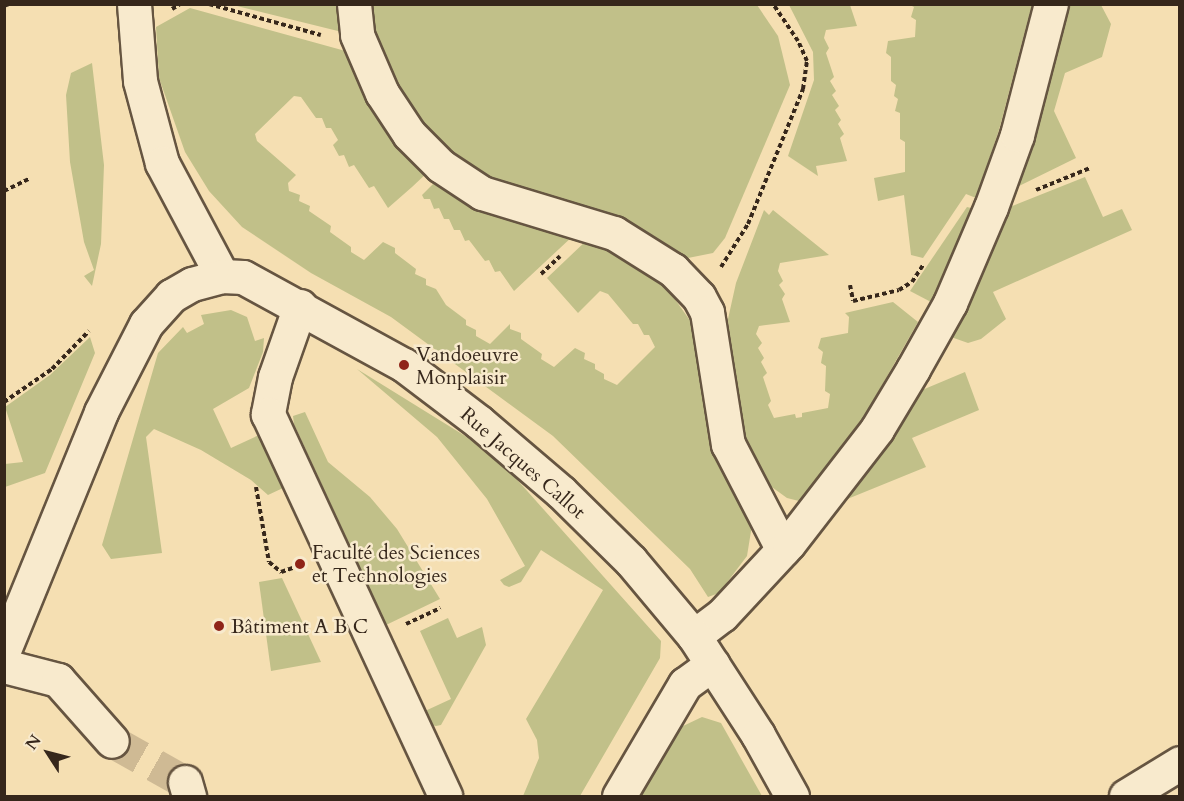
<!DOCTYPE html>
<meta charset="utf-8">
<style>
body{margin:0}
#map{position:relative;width:1184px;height:801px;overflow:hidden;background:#f5dfb2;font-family:Cardo,serif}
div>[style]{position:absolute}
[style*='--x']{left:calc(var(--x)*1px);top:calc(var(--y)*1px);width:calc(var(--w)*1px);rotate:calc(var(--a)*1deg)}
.green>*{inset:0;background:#c1c089}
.minor-tunnel>*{height:33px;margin-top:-16.5px;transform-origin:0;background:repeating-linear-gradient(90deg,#cfba94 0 33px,transparent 0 49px)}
.path>*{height:4px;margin-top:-2px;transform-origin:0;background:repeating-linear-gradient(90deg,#36271b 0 4.5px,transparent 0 7.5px)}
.roads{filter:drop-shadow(2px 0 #665541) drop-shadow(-2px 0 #665541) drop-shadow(0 2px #665541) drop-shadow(0 -2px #665541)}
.minor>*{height:33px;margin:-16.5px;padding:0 16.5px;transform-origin:16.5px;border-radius:16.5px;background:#f8eacd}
.dots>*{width:16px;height:16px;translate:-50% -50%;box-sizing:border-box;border:3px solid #f8eacd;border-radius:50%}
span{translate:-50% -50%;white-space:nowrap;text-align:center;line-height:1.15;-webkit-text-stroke:5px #f8eacd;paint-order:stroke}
.poi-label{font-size:20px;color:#36271b}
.left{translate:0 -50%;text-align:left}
.street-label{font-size:20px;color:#36271b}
.frame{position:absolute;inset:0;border:6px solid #36271b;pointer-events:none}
.north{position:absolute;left:18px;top:723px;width:60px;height:60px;-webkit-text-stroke:4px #f8eacd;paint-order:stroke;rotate:306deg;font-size:16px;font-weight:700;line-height:24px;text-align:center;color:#36271b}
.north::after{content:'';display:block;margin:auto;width:21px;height:27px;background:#36271b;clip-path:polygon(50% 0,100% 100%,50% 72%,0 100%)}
</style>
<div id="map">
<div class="green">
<i style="clip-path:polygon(233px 5px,344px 5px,346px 33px)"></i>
<i style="clip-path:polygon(367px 5px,757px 5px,778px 36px,790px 85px,725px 238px,713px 253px,688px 258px,506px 191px,455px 162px,401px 99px,371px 39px)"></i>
<i style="clip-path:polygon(789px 5px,850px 5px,857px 26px,826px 30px,824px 38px,829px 48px,826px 53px,834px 77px,830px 81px,836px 91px,832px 95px,839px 106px,835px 110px,841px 120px,838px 124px,844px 134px,840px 138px,847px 161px,816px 166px,818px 176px,788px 156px,814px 80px,813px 52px)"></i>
<i style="clip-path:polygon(910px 5px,1032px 5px,999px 130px,976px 198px,966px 194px,923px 258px,911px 255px,904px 195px,878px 201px,874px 178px,905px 172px,905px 142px,900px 139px,900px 113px,895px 111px,898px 99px,894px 96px,896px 85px,891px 81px,891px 57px,886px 53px,888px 41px,915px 37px,916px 20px,911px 17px,914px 7px)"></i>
<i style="clip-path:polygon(1068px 5px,1101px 5px,1111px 24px,1102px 57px,1065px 73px,1054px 111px,1076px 158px,1017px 187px)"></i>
<i style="clip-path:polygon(190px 8px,349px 52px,428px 172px,412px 187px,388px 208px,374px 186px,369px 188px,354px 165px,349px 167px,344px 155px,339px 156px,333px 145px,338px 140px,331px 128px,326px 128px,322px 118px,316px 118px,301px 97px,294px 96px,255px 134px,257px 141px,296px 175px,288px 183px,289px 191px,300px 195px,299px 201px,310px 206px,309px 211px,331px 226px,330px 232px,351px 247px,351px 252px,364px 260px,383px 242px,395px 248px,395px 253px,416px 269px,415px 274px,426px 279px,426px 285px,436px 289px,446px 305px,466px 320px,466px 325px,476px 330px,476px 336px,490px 344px,510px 324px,510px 329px,521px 333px,521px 339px,542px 354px,541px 359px,554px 367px,575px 348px,585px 353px,584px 359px,595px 364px,595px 369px,604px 374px,604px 379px,617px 385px,655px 347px,649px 335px,644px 335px,638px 324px,633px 324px,608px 294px,600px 291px,578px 313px,547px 278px,588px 239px,619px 248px,660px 278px,691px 322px,752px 525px,747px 556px,719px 593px,708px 597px,690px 569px,553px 436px,391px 317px,311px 273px,242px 227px,209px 191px,185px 152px,159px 78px,156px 27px)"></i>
<i style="clip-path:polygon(92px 63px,104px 165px,101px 244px,92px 286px,84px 276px,94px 270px,84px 242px,70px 162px,66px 95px,71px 73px)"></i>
<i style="clip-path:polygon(1085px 177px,1103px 217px,1122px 209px,1132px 230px,993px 292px,1006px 319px,981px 339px,968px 343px,951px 337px,1005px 209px)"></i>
<i style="clip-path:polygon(437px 180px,574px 235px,514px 291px,500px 271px,495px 272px,489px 260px,485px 261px,469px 240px,465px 241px,460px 230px,454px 230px,449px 219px,444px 219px,439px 208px,434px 209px,430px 199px,424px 199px,422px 195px)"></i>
<i style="clip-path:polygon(967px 207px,971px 208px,931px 302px,910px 291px)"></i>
<i style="clip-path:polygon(764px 210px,769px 215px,773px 210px,829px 255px,780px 263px,778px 271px,783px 281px,779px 285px,785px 294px,782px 299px,790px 322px,759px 326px,756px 334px,762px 343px,758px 348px,764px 358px,761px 362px,767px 373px,763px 377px,771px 401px,768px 405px,774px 418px,795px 414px,796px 418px,802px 417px,802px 413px,828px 408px,830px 394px,825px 391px,826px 366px,821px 363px,823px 352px,818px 348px,821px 338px,848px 333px,849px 317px,845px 313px,893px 302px,918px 322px,865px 415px,799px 501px,787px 498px,769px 485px,750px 457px,741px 432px,729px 355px,728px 319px,736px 283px)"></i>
<i style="clip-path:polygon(231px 310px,247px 317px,255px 341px,264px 338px,263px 352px,249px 388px,213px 409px,231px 448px,259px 435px,283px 488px,268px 495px,251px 480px,201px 450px,154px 429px,146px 437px,162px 553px,111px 559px,102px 545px,158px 353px,183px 327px,187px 333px,204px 324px,201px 315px)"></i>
<i style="clip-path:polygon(90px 337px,95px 353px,45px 473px,5px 487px,5px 464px,23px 462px,5px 407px,50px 375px)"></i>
<i style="clip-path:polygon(357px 369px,470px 439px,512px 474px,661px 641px,660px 658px,580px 796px,523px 796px,539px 758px,537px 740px,526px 719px,603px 590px,541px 550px,521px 582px,509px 587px,504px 585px,500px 580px,525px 566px,487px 499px,437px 437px)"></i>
<i style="clip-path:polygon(965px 372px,979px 410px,912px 438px,926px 467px,840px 502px,915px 393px)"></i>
<i style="clip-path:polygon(305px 412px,328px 462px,370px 497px,397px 529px,440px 599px,386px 625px,294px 424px,293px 416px)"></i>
<i style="clip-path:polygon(282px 578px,321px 662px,271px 671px,259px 582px)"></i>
<i style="clip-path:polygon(448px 618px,457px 638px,482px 627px,486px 645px,441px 725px,436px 726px,431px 725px,425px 711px,451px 699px,420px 631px)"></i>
<i style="clip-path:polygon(702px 717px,721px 723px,762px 796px,641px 796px,681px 727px)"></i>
</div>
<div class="minor-tunnel">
<i style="--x:112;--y:741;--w:84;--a:29.3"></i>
</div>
<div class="path">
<i style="--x:209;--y:4;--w:116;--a:15.5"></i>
<i style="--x:4;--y:6;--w:5;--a:-22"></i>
<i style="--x:172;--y:9;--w:9;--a:-32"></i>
<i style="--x:1036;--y:190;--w:58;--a:-22.2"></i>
<i style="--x:4;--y:191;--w:28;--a:-26"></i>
<i style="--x:721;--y:267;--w:51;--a:-57.9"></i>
<i style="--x:748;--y:224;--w:146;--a:-67.8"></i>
<i style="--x:803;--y:89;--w:28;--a:-82"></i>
<i style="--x:807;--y:61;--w:22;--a:-114"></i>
<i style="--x:798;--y:41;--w:45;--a:-124"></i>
<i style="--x:541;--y:274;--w:26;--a:-43"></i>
<i style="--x:850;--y:285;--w:16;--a:79"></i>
<i style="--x:853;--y:301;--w:47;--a:-13.4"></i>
<i style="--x:899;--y:290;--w:15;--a:-32"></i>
<i style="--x:912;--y:282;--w:20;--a:-57"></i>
<i style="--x:4;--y:402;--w:58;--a:-34.5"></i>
<i style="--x:52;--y:369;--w:53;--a:-45.8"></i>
<i style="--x:256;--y:487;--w:76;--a:80.2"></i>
<i style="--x:269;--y:562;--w:16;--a:40"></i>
<i style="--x:281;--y:572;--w:18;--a:-19"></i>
<i style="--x:406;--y:624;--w:38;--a:-25"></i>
</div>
<div class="roads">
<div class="minor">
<i style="--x:134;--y:4;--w:77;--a:85.5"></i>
<i style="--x:140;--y:81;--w:85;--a:75"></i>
<i style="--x:162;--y:163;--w:128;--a:62"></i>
<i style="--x:354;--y:4;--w:31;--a:84"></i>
<i style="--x:357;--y:35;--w:63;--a:66.7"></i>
<i style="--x:382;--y:93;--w:49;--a:56.6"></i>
<i style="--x:409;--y:134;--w:45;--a:45"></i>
<i style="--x:441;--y:166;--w:49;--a:33.4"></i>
<i style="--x:482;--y:193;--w:138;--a:16.9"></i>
<i style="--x:614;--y:233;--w:70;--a:32.1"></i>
<i style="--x:673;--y:270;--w:37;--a:46"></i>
<i style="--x:699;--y:297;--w:17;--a:62"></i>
<i style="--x:707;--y:312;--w:134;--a:81"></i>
<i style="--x:728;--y:444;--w:119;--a:62.6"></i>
<i style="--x:300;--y:306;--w:75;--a:109.4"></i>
<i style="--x:275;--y:377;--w:38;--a:101"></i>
<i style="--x:268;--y:414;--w:421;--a:65.1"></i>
<i style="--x:694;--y:636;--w:35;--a:-37"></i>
<i style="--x:722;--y:615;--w:98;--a:-47.1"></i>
<i style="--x:789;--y:543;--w:144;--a:-52.3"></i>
<i style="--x:877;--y:429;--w:70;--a:-59"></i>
<i style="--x:913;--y:369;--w:76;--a:-60.7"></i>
<i style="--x:950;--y:303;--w:104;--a:-66.9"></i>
<i style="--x:991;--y:207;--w:77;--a:-70.1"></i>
<i style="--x:1017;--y:135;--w:135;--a:-75.5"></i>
<i style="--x:4;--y:650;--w:257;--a:-67.8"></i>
<i style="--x:101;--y:412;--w:99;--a:-62.9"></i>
<i style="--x:146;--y:324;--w:38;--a:-48"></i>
<i style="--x:171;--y:296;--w:24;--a:-30"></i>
<i style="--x:192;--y:284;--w:31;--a:-15"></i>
<i style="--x:222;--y:276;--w:21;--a:3"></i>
<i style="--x:243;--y:277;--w:183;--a:28.7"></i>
<i style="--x:404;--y:365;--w:94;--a:37.2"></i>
<i style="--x:479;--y:422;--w:108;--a:40.5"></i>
<i style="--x:561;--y:492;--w:98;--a:44.6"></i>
<i style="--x:631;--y:561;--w:98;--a:50"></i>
<i style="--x:694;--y:636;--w:118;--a:57.1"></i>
<i style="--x:758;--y:735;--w:70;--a:60.9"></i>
<i style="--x:4;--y:666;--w:56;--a:14.5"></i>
<i style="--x:58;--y:680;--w:81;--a:48.5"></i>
<i style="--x:185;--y:782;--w:15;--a:74"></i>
<i style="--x:619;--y:796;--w:130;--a:-59.5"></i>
<i style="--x:685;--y:684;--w:34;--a:-36"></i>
<i style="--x:1126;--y:796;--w:63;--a:-31.4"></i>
</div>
</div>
<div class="dots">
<i style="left:404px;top:365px;background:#8f2418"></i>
<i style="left:300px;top:564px;background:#8f2418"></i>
<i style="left:219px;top:626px;background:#8f2418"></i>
</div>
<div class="poi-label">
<span class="left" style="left:416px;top:366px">Vandoeuvre<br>Monplaisir</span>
<span class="left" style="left:312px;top:564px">Faculté des Sciences<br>et Technologies</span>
<span class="left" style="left:231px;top:626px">Bâtiment A B C</span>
</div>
<div class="street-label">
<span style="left:523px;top:463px;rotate:41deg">Rue Jacques Callot</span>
</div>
<div class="frame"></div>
<div class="north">N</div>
</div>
